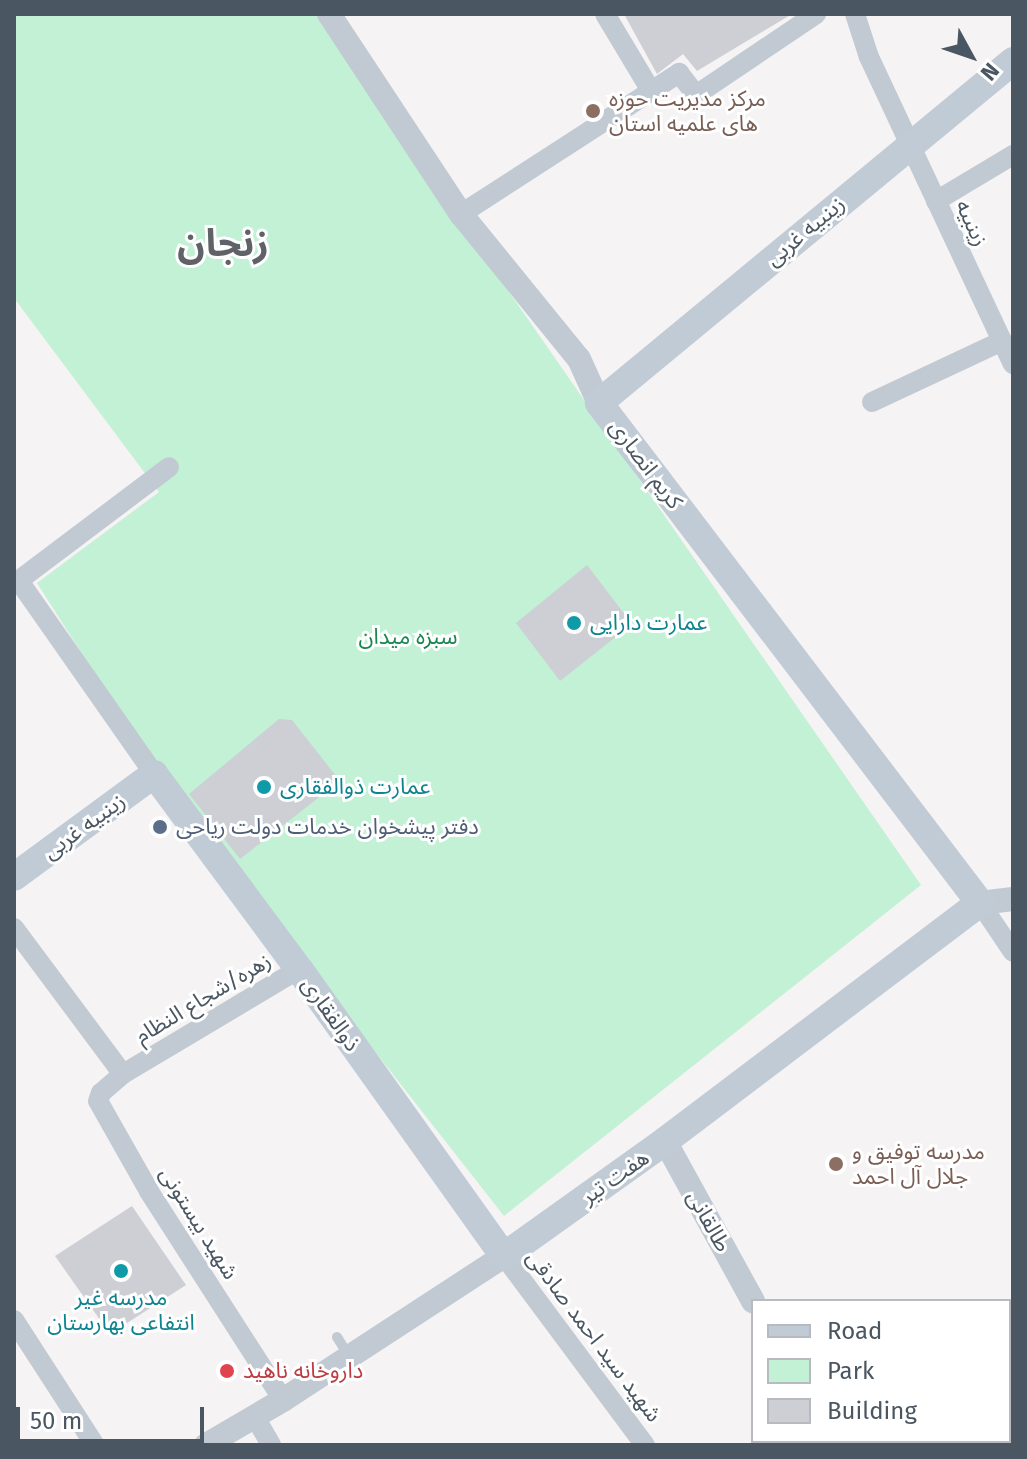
<!DOCTYPE html>
<meta charset="utf-8">
<style>
body{margin:0}
#map{position:relative;width:1027px;height:1459px;overflow:hidden;background:#f5f3f3;font-family:"Fira Sans","Noto Sans Arabic",sans-serif}
div>[style]{position:absolute}
[style*='--x']{left:calc(var(--x)*1px);top:calc(var(--y)*1px);width:calc(var(--w)*1px);rotate:calc(var(--a)*1deg)}
.green>*{inset:0;background:#c3f1d5}
.building>*{inset:0;background:#cdcfd5}
.service>*{height:10px;margin:-5px;padding:0 5px;transform-origin:5px;border-radius:5px;background:#c1cad2}
.minor>*{height:20px;margin:-10px;padding:0 10px;transform-origin:10px;border-radius:10px;background:#c1cad2}
.tertiary>*{height:24px;margin:-12px;padding:0 12px;transform-origin:12px;border-radius:12px;background:#c1cad2}
.secondary>*{height:28px;margin:-14px;padding:0 14px;transform-origin:14px;border-radius:14px;background:#c1cbd6}
.dots>*{width:22px;height:22px;translate:-50% -50%;box-sizing:border-box;border:4px solid #fff;border-radius:50%}
span{translate:-50% -50%;white-space:nowrap;text-align:center;line-height:1.15;-webkit-text-stroke:6px #fff;paint-order:stroke}
.education-label{font-size:22px;color:#785e54}
.left{translate:0 -50%;text-align:left}
.street-label{font-size:22px;color:#4a5661}
.culture-label{font-size:22px;color:#0d838f}
.park-label{font-size:22px;color:#17864f}
.service-label{font-size:22px;color:#4e5e75}
.health-label{font-size:22px;color:#be3a42}
.town-label{font-size:38px;color:#5f6368;font-weight:700}
.frame{position:absolute;inset:0;border:16px solid #4a5661;pointer-events:none}
.legend{position:absolute;left:751px;top:1299px;width:260px;height:144px;box-sizing:border-box;background:#fff;border:2px solid #b7bbc0;margin:0;padding:10px 14px;list-style:none;font-size:24px;color:#4a5661}
.legend li{display:flex;align-items:center;gap:16px;height:40px}
.legend b{width:40px;border:2px solid #b7bbc0}
.north{position:absolute;left:931px;top:16px;width:80px;height:80px;-webkit-text-stroke:6px #fff;paint-order:stroke;rotate:130deg;font-size:22px;font-weight:700;line-height:32px;text-align:center;color:#4a5661}
.north::after{content:'';display:block;margin:auto;width:28px;height:36px;background:#4a5661;clip-path:polygon(50% 0,100% 100%,50% 72%,0 100%)}
.scale{position:absolute;left:16px;top:1407px;width:188px;height:36px;box-sizing:border-box;border:4px solid #4a5661;border-top:0;padding-left:10px;font-size:24px;line-height:28px;white-space:nowrap;color:#4a5661;-webkit-text-stroke:6px #fff;paint-order:stroke}
</style>
<div id="map">
<div class="green">
<i style="clip-path:polygon(14px 14px,316px 14px,921px 885px,504px 1216px,162px 780px,37px 583px,159px 492px,14px 298px)"></i>
</div>
<div class="building">
<i style="clip-path:polygon(624px 14px,792px 14px,697px 71px,683px 54px,657px 74px)"></i>
<i style="clip-path:polygon(587px 565px,632px 624px,560px 681px,516px 623px)"></i>
<i style="clip-path:polygon(279px 719px,292px 720px,340px 781px,240px 859px,189px 794px)"></i>
<i style="clip-path:polygon(132px 1206px,186px 1285px,110px 1334px,55px 1256px)"></i>
</div>
<div class="service">
<i style="--x:337;--y:1337;--w:22;--a:58"></i>
</div>
<div class="minor">
<i style="--x:605;--y:14;--w:90;--a:59.1"></i>
<i style="--x:855;--y:14;--w:45;--a:72"></i>
<i style="--x:869;--y:57;--w:339;--a:64.9"></i>
<i style="--x:936;--y:201;--w:90;--a:-30.9"></i>
<i style="--x:461;--y:214;--w:260;--a:-32.9"></i>
<i style="--x:679;--y:73;--w:28;--a:52"></i>
<i style="--x:696;--y:95;--w:145;--a:-34"></i>
<i style="--x:872;--y:402;--w:144;--a:-25.1"></i>
<i style="--x:19;--y:581;--w:236;--a:55"></i>
<i style="--x:14;--y:584;--w:194;--a:-37"></i>
<i style="--x:980;--y:903;--w:59;--a:56"></i>
<i style="--x:14;--y:928;--w:182;--a:53.3"></i>
<i style="--x:504;--y:1256;--w:236;--a:53.3"></i>
<i style="--x:14;--y:1320;--w:149;--a:57.1"></i>
<i style="--x:283;--y:1400;--w:248;--a:-122.7"></i>
<i style="--x:149;--y:1191;--w:103;--a:-119.5"></i>
<i style="--x:98;--y:1101;--w:9;--a:-69"></i>
<i style="--x:101;--y:1093;--w:29;--a:-41"></i>
<i style="--x:123;--y:1074;--w:205;--a:-30.8"></i>
<i style="--x:255;--y:1417;--w:32;--a:60"></i>
<i style="--x:1009;--y:1420;--w:4;--a:-27"></i>
<i style="--x:962;--y:1445;--w:9;--a:-27"></i>
</div>
<div class="tertiary">
<i style="--x:329;--y:14;--w:240;--a:56.6"></i>
<i style="--x:461;--y:214;--w:187;--a:50.9"></i>
<i style="--x:579;--y:359;--w:48;--a:65.6"></i>
<i style="--x:980;--y:903;--w:33;--a:-7"></i>
<i style="--x:665;--y:1141;--w:183;--a:61.2"></i>
<i style="--x:830;--y:1441;--w:5;--a:53"></i>
<i style="--x:206;--y:1445;--w:89;--a:-30.3"></i>
<i style="--x:283;--y:1400;--w:264;--a:-33.1"></i>
</div>
<div class="secondary">
<i style="--x:14;--y:877;--w:174;--a:-36.3"></i>
<i style="--x:154;--y:774;--w:243;--a:53.4"></i>
<i style="--x:299;--y:969;--w:353;--a:54.5"></i>
<i style="--x:504;--y:1256;--w:198;--a:-35.5"></i>
<i style="--x:665;--y:1141;--w:395;--a:-37.1"></i>
<i style="--x:980;--y:903;--w:629;--a:-127.31"></i>
<i style="--x:599;--y:403;--w:537;--a:-39.56"></i>
</div>
<div class="dots">
<i style="left:593px;top:111px;background:#8d6e63"></i>
<i style="left:574px;top:623px;background:#0f9aa8"></i>
<i style="left:264px;top:787px;background:#0f9aa8"></i>
<i style="left:160px;top:827px;background:#5c6f8a"></i>
<i style="left:836px;top:1164px;background:#8d6e63"></i>
<i style="left:121px;top:1271px;background:#0f9aa8"></i>
<i style="left:227px;top:1371px;background:#e0444e"></i>
</div>
<div class="education-label">
<span class="left" style="left:609px;top:111px">مرکز مدیریت حوزه<br>های علمیه استان</span>
<span class="left" style="left:852px;top:1164px">مدرسه توفیق و<br>جلال آل احمد</span>
</div>
<div class="street-label">
<span style="left:972px;top:223px;rotate:65deg">زینبیه</span>
<span style="left:805px;top:231px;rotate:-40deg">زینبیه غربی</span>
<span style="left:646px;top:464px;rotate:53deg">کریم انصاری</span>
<span style="left:84px;top:826px;rotate:-36deg">زینبیه غربی</span>
<span style="left:203px;top:998px;rotate:-31deg">زهره/شجاع النظام</span>
<span style="left:331px;top:1014px;rotate:55deg">ذوالفقاری</span>
<span style="left:615px;top:1177px;rotate:-35deg">هفت تیر</span>
<span style="left:709px;top:1221px;rotate:61deg">طالقانی</span>
<span style="left:199px;top:1223px;rotate:58deg">شهید بیستونی</span>
<span style="left:594px;top:1336px;rotate:53deg">شهید سید احمد صادقی</span>
</div>
<div class="culture-label">
<span class="left" style="left:590px;top:623px">عمارت دارایی</span>
<span class="left" style="left:280px;top:787px">عمارت ذوالفقاری</span>
<span style="left:121px;top:1310px">مدرسه غیر<br>انتفاعی بهارستان</span>
</div>
<div class="park-label">
<span style="left:408px;top:637px">سبزه میدان</span>
</div>
<div class="service-label">
<span class="left" style="left:176px;top:827px">دفتر پیشخوان خدمات دولت ریاحی</span>
</div>
<div class="health-label">
<span class="left" style="left:243px;top:1371px">داروخانه ناهید</span>
</div>
<div class="town-label">
<span style="left:223px;top:244px">زنجان</span>
</div>
<div class="frame"></div>
<ul class="legend">
<li><b style="height:10px;background:#c1cbd6"></b>Road</li>
<li><b style="height:22px;background:#c3f1d5"></b>Park</li>
<li><b style="height:22px;background:#cdcfd5"></b>Building</li>
</ul>
<div class="north">N</div>
<div class="scale">50 m</div>
</div>
